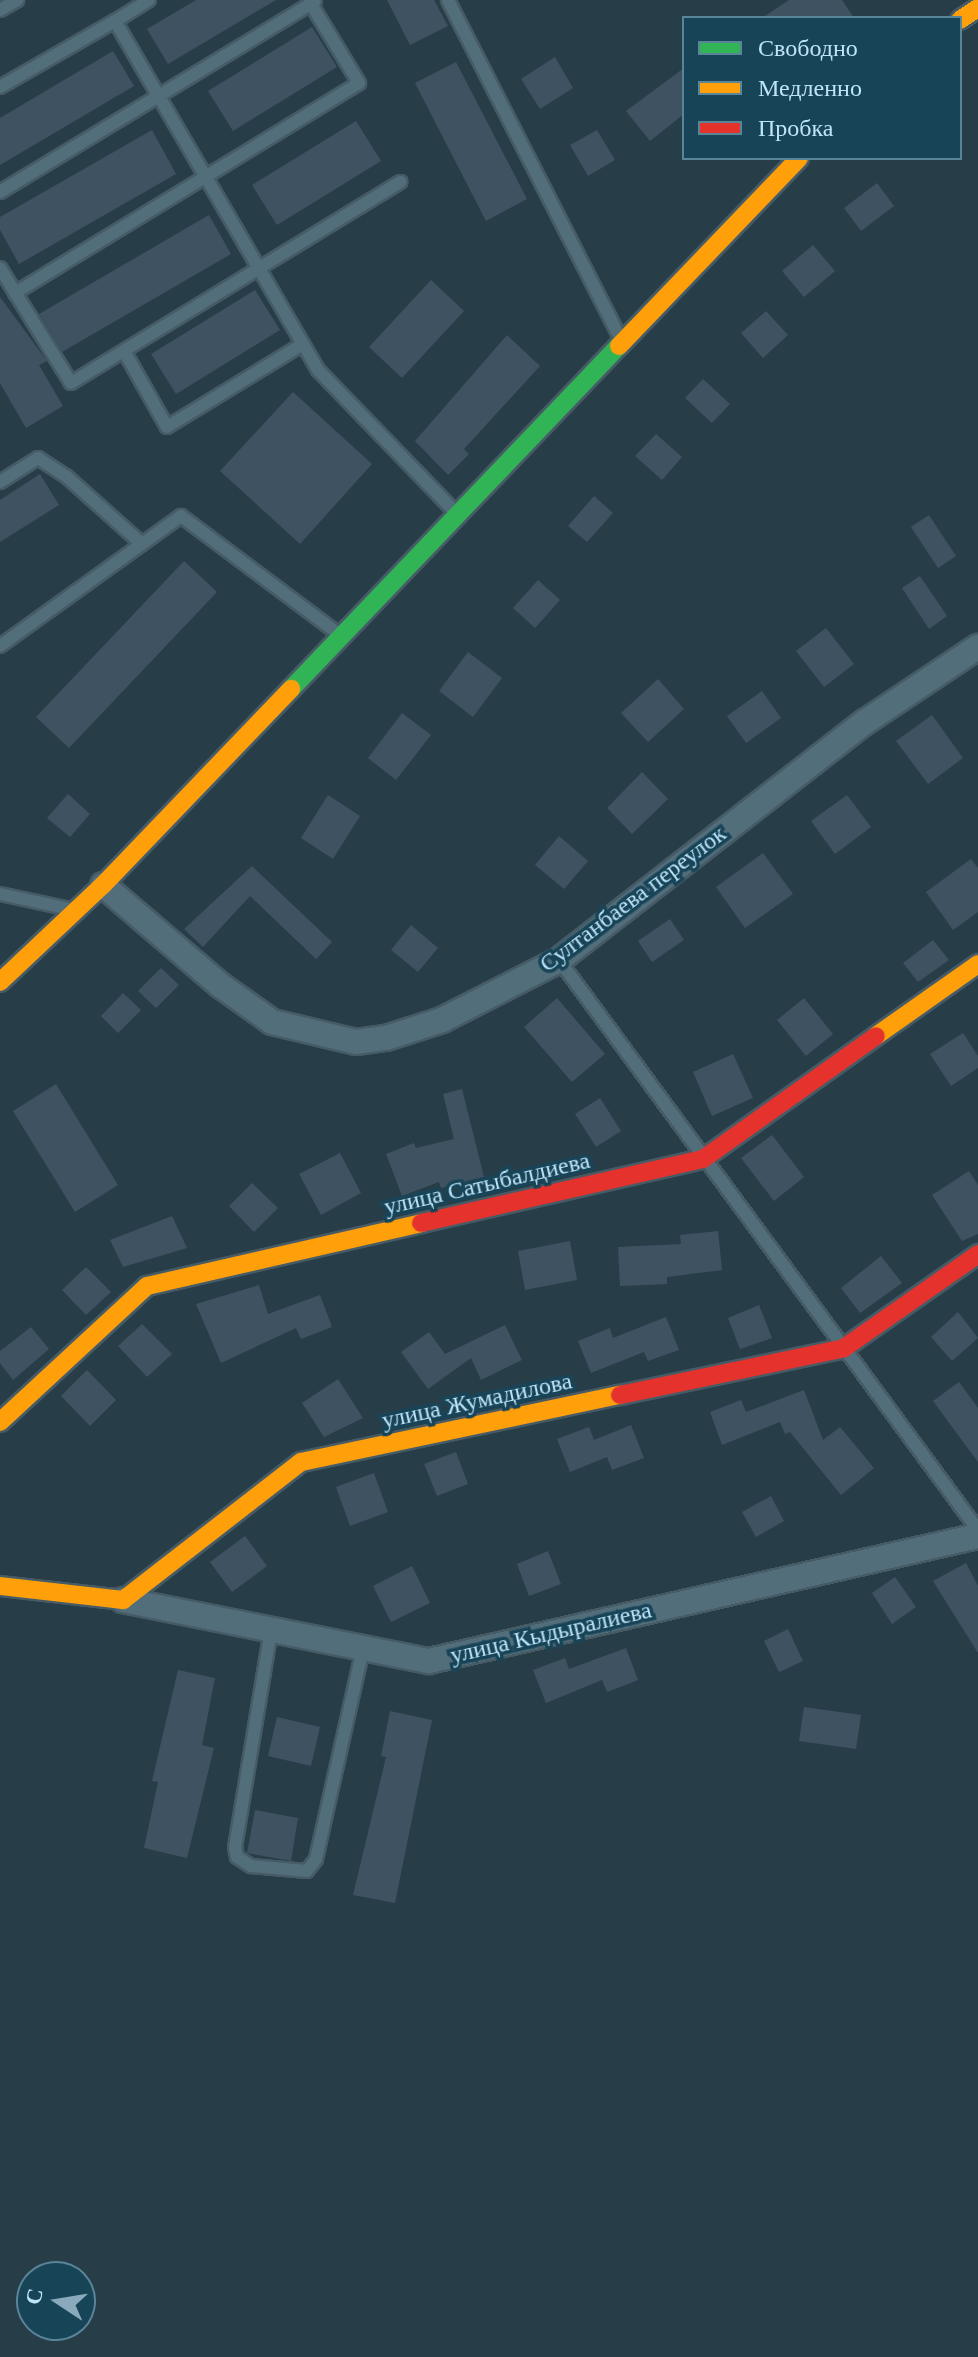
<!DOCTYPE html>
<meta charset="utf-8">
<style>
body{margin:0}
#map{position:relative;width:978px;height:2357px;overflow:hidden;background:#273e49;font-family:"Times New Roman",serif}
div>[style]{position:absolute}
[style*='--x']{left:calc(var(--x)*1px);top:calc(var(--y)*1px);width:calc(var(--w)*1px);rotate:calc(var(--a)*1deg)}
.building>*{inset:0;background:#3f5261}
.roads{filter:drop-shadow(2px 0 #465b66) drop-shadow(-2px 0 #465b66) drop-shadow(0 2px #465b66) drop-shadow(0 -2px #465b66)}
.lane>*{height:12px;margin:-6px;padding:0 6px;transform-origin:6px;border-radius:6px;background:#526e7b}
.street>*{height:24px;margin:-12px;padding:0 12px;transform-origin:12px;border-radius:12px;background:#526e7b}
.fast>*{height:18px;margin:-9px;padding:0 9px;transform-origin:9px;border-radius:9px;background:#30b455}
.slow>*{height:18px;margin:-9px;padding:0 9px;transform-origin:9px;border-radius:9px;background:#ff9f0a}
.jam>*{height:18px;margin:-9px;padding:0 9px;transform-origin:9px;border-radius:9px;background:#e5322d}
span{translate:-50% -50%;white-space:nowrap;text-align:center;line-height:1.15;-webkit-text-stroke:7px #184458;paint-order:stroke}
.street-label{font-size:24px;color:#bee4f9}
.legend{position:absolute;left:682px;top:16px;width:280px;height:144px;box-sizing:border-box;background:#184458;border:2px solid #5a8498;margin:0;padding:10px 14px;list-style:none;font-size:24px;color:#bee4f9}
.legend li{display:flex;align-items:center;gap:16px;height:40px}
.legend b{width:40px;border:2px solid #5a8498}
.north{position:absolute;left:16px;top:2261px;width:80px;height:80px;box-sizing:border-box;background:#184458;border:2px solid #5a8498;border-radius:50%;rotate:282deg;font-size:22px;font-weight:700;line-height:32px;text-align:center;color:#bee4f9}
.north::after{content:'';display:block;margin:auto;width:28px;height:36px;background:#89aabb;clip-path:polygon(50% 0,100% 100%,50% 72%,0 100%)}
</style>
<div id="map">
<div class="building">
<i style="clip-path:polygon(196px 0,276px 0,168px 64px,147px 29px)"></i>
<i style="clip-path:polygon(387px 0,434px 0,448px 26px,410px 45px)"></i>
<i style="clip-path:polygon(789px 0,842px 0,854px 18px,762px 18px)"></i>
<i style="clip-path:polygon(312px 27px,337px 67px,233px 131px,208px 91px)"></i>
<i style="clip-path:polygon(113px 51px,134px 86px,0 165px,0 118px)"></i>
<i style="clip-path:polygon(555px 57px,573px 88px,540px 109px,521px 79px)"></i>
<i style="clip-path:polygon(456px 62px,527px 199px,486px 221px,415px 83px)"></i>
<i style="clip-path:polygon(684px 68px,684px 114px,650px 141px,626px 111px)"></i>
<i style="clip-path:polygon(356px 121px,381px 161px,277px 225px,252px 185px)"></i>
<i style="clip-path:polygon(152px 130px,176px 174px,19px 264px,0 230px,0 217px)"></i>
<i style="clip-path:polygon(597px 130px,615px 160px,588px 176px,570px 145px)"></i>
<i style="clip-path:polygon(877px 183px,894px 206px,861px 231px,844px 208px)"></i>
<i style="clip-path:polygon(209px 215px,231px 254px,62px 352px,39px 314px)"></i>
<i style="clip-path:polygon(813px 245px,835px 271px,804px 297px,782px 271px)"></i>
<i style="clip-path:polygon(431px 280px,464px 311px,402px 378px,369px 347px)"></i>
<i style="clip-path:polygon(255px 290px,280px 330px,176px 394px,151px 354px)"></i>
<i style="clip-path:polygon(0 297px,47px 361px,39px 365px,63px 406px,26px 428px,0 383px)"></i>
<i style="clip-path:polygon(766px 311px,788px 335px,763px 358px,741px 333px)"></i>
<i style="clip-path:polygon(507px 335px,540px 366px,464px 449px,469px 454px,448px 475px,415px 441px)"></i>
<i style="clip-path:polygon(703px 379px,730px 404px,712px 423px,685px 398px)"></i>
<i style="clip-path:polygon(293px 392px,372px 464px,300px 544px,220px 471px)"></i>
<i style="clip-path:polygon(656px 434px,682px 457px,662px 480px,635px 456px)"></i>
<i style="clip-path:polygon(40px 474px,59px 505px,0 542px,0 500px)"></i>
<i style="clip-path:polygon(594px 496px,613px 513px,587px 542px,568px 526px)"></i>
<i style="clip-path:polygon(929px 515px,956px 556px,938px 568px,911px 527px)"></i>
<i style="clip-path:polygon(184px 561px,217px 592px,69px 748px,36px 717px)"></i>
<i style="clip-path:polygon(920px 576px,947px 616px,929px 629px,902px 588px)"></i>
<i style="clip-path:polygon(538px 580px,560px 600px,535px 628px,513px 608px)"></i>
<i style="clip-path:polygon(826px 628px,854px 664px,824px 687px,796px 651px)"></i>
<i style="clip-path:polygon(468px 652px,502px 678px,473px 717px,439px 691px)"></i>
<i style="clip-path:polygon(658px 679px,684px 709px,648px 742px,621px 713px)"></i>
<i style="clip-path:polygon(762px 691px,781px 718px,746px 743px,727px 716px)"></i>
<i style="clip-path:polygon(402px 713px,431px 735px,396px 780px,368px 758px)"></i>
<i style="clip-path:polygon(932px 715px,963px 758px,928px 784px,896px 741px)"></i>
<i style="clip-path:polygon(642px 772px,668px 799px,632px 834px,607px 808px)"></i>
<i style="clip-path:polygon(68px 794px,90px 814px,70px 837px,47px 818px)"></i>
<i style="clip-path:polygon(328px 795px,360px 816px,333px 859px,301px 838px)"></i>
<i style="clip-path:polygon(847px 795px,871px 827px,835px 854px,811px 821px)"></i>
<i style="clip-path:polygon(559px 836px,588px 861px,564px 889px,535px 865px)"></i>
<i style="clip-path:polygon(763px 853px,793px 894px,745px 928px,716px 887px)"></i>
<i style="clip-path:polygon(971px 859px,978px 868px,978px 912px,953px 930px,926px 892px)"></i>
<i style="clip-path:polygon(252px 866px,332px 942px,316px 959px,250px 896px,203px 947px,184px 929px)"></i>
<i style="clip-path:polygon(670px 919px,684px 940px,652px 962px,638px 941px)"></i>
<i style="clip-path:polygon(411px 925px,438px 948px,418px 972px,391px 950px)"></i>
<i style="clip-path:polygon(933px 940px,949px 960px,918px 982px,903px 963px)"></i>
<i style="clip-path:polygon(161px 968px,179px 985px,156px 1008px,138px 991px)"></i>
<i style="clip-path:polygon(123px 993px,141px 1010px,118px 1033px,101px 1016px)"></i>
<i style="clip-path:polygon(557px 998px,605px 1054px,572px 1082px,524px 1027px)"></i>
<i style="clip-path:polygon(804px 998px,833px 1034px,806px 1056px,777px 1020px)"></i>
<i style="clip-path:polygon(963px 1033px,978px 1056px,978px 1068px,951px 1086px,930px 1054px)"></i>
<i style="clip-path:polygon(733px 1054px,753px 1098px,712px 1116px,693px 1072px)"></i>
<i style="clip-path:polygon(56px 1084px,118px 1185px,75px 1212px,13px 1111px)"></i>
<i style="clip-path:polygon(462px 1089px,484px 1177px,441px 1188px,439px 1182px,402px 1196px,386px 1154px,414px 1143px,416px 1148px,454px 1139px,443px 1094px)"></i>
<i style="clip-path:polygon(600px 1098px,621px 1131px,596px 1147px,575px 1114px)"></i>
<i style="clip-path:polygon(772px 1135px,804px 1177px,774px 1201px,741px 1158px)"></i>
<i style="clip-path:polygon(340px 1153px,361px 1193px,321px 1215px,299px 1174px)"></i>
<i style="clip-path:polygon(969px 1171px,978px 1185px,978px 1234px,962px 1241px,932px 1195px)"></i>
<i style="clip-path:polygon(252px 1183px,278px 1208px,254px 1232px,229px 1206px)"></i>
<i style="clip-path:polygon(172px 1216px,187px 1248px,123px 1267px,110px 1240px)"></i>
<i style="clip-path:polygon(718px 1231px,722px 1270px,667px 1277px,667px 1284px,620px 1286px,618px 1247px,681px 1244px,680px 1235px)"></i>
<i style="clip-path:polygon(570px 1241px,577px 1280px,525px 1290px,518px 1251px)"></i>
<i style="clip-path:polygon(881px 1256px,902px 1283px,860px 1313px,841px 1288px)"></i>
<i style="clip-path:polygon(86px 1267px,111px 1292px,86px 1315px,62px 1290px)"></i>
<i style="clip-path:polygon(259px 1285px,268px 1314px,320px 1295px,332px 1327px,301px 1339px,296px 1328px,221px 1363px,196px 1304px)"></i>
<i style="clip-path:polygon(759px 1305px,772px 1338px,740px 1349px,728px 1318px)"></i>
<i style="clip-path:polygon(958px 1312px,978px 1338px,952px 1361px,931px 1337px)"></i>
<i style="clip-path:polygon(666px 1317px,679px 1350px,648px 1361px,644px 1352px,591px 1373px,578px 1341px,610px 1328px,613px 1338px)"></i>
<i style="clip-path:polygon(142px 1324px,172px 1354px,147px 1377px,118px 1346px)"></i>
<i style="clip-path:polygon(505px 1325px,522px 1360px,481px 1380px,471px 1358px,428px 1389px,401px 1352px,429px 1332px,445px 1354px)"></i>
<i style="clip-path:polygon(31px 1327px,49px 1349px,13px 1380px,0 1363px,0 1351px)"></i>
<i style="clip-path:polygon(87px 1370px,116px 1400px,90px 1426px,61px 1396px)"></i>
<i style="clip-path:polygon(338px 1379px,363px 1418px,324px 1437px,302px 1403px)"></i>
<i style="clip-path:polygon(959px 1382px,978px 1408px,978px 1462px,933px 1401px)"></i>
<i style="clip-path:polygon(804px 1390px,823px 1440px,840px 1427px,874px 1468px,841px 1495px,790px 1432px,785px 1434px,780px 1422px,722px 1445px,710px 1412px,741px 1400px,746px 1412px)"></i>
<i style="clip-path:polygon(631px 1425px,644px 1458px,612px 1470px,607px 1457px,570px 1472px,557px 1439px,589px 1427px,594px 1440px)"></i>
<i style="clip-path:polygon(456px 1452px,468px 1484px,437px 1496px,424px 1464px)"></i>
<i style="clip-path:polygon(374px 1473px,388px 1512px,350px 1526px,336px 1487px)"></i>
<i style="clip-path:polygon(771px 1496px,784px 1521px,756px 1537px,742px 1512px)"></i>
<i style="clip-path:polygon(245px 1536px,267px 1566px,232px 1592px,210px 1562px)"></i>
<i style="clip-path:polygon(548px 1551px,561px 1584px,529px 1596px,517px 1564px)"></i>
<i style="clip-path:polygon(966px 1563px,978px 1586px,978px 1653px,933px 1581px)"></i>
<i style="clip-path:polygon(412px 1566px,430px 1603px,391px 1622px,373px 1586px)"></i>
<i style="clip-path:polygon(895px 1577px,916px 1607px,892px 1624px,872px 1593px)"></i>
<i style="clip-path:polygon(788px 1629px,803px 1661px,779px 1672px,764px 1641px)"></i>
<i style="clip-path:polygon(626px 1648px,638px 1680px,607px 1692px,602px 1680px,546px 1703px,533px 1670px,565px 1658px,569px 1669px)"></i>
<i style="clip-path:polygon(178px 1670px,215px 1678px,202px 1745px,214px 1748px,187px 1858px,144px 1848px,158px 1782px,152px 1781px)"></i>
<i style="clip-path:polygon(804px 1707px,861px 1715px,856px 1749px,799px 1741px)"></i>
<i style="clip-path:polygon(390px 1711px,432px 1720px,395px 1903px,353px 1895px,386px 1757px,381px 1756px)"></i>
<i style="clip-path:polygon(277px 1717px,320px 1727px,311px 1766px,268px 1756px)"></i>
<i style="clip-path:polygon(255px 1810px,298px 1818px,291px 1861px,247px 1853px)"></i>
</div>
<div class="roads">
<div class="lane">
<i style="--x:149;--y:0;--w:40;--a:148"></i>
<i style="--x:115;--y:21;--w:404;--a:59.8"></i>
<i style="--x:318;--y:370;--w:197;--a:46"></i>
<i style="--x:448;--y:0;--w:381;--a:63"></i>
<i style="--x:0;--y:10;--w:20;--a:-30"></i>
<i style="--x:0;--y:87;--w:133;--a:-29.9"></i>
<i style="--x:0;--y:192;--w:368;--a:-31.2"></i>
<i style="--x:0;--y:268;--w:135;--a:58.3"></i>
<i style="--x:71;--y:383;--w:386;--a:-31.4"></i>
<i style="--x:15;--y:293;--w:403;--a:-31.4"></i>
<i style="--x:359;--y:83;--w:92;--a:-121.3"></i>
<i style="--x:124;--y:351;--w:87;--a:60.5"></i>
<i style="--x:167;--y:427;--w:159;--a:-31.4"></i>
<i style="--x:0;--y:482;--w:45;--a:-32.3"></i>
<i style="--x:38;--y:458;--w:33;--a:33"></i>
<i style="--x:66;--y:476;--w:102;--a:41.8"></i>
<i style="--x:0;--y:646;--w:223;--a:-35.7"></i>
<i style="--x:181;--y:516;--w:197;--a:36.8"></i>
<i style="--x:0;--y:894;--w:72;--a:12.1"></i>
<i style="--x:559;--y:960;--w:707;--a:53.68"></i>
<i style="--x:271;--y:1630;--w:220;--a:99.4"></i>
<i style="--x:235;--y:1847;--w:10;--a:79"></i>
<i style="--x:237;--y:1857;--w:17;--a:33"></i>
<i style="--x:251;--y:1866;--w:56;--a:5.1"></i>
<i style="--x:307;--y:1871;--w:15;--a:-53"></i>
<i style="--x:316;--y:1859;--w:216;--a:-77.4"></i>
</div>
<div class="street">
<i style="--x:103;--y:885;--w:154;--a:40.5"></i>
<i style="--x:220;--y:985;--w:64;--a:35.4"></i>
<i style="--x:272;--y:1022;--w:86;--a:13.4"></i>
<i style="--x:356;--y:1042;--w:30;--a:-8"></i>
<i style="--x:386;--y:1038;--w:59;--a:-17.8"></i>
<i style="--x:442;--y:1020;--w:131;--a:-27.1"></i>
<i style="--x:559;--y:960;--w:388;--a:-37.9"></i>
<i style="--x:865;--y:722;--w:136;--a:-33.6"></i>
<i style="--x:123;--y:1600;--w:312;--a:11.3"></i>
<i style="--x:429;--y:1661;--w:563;--a:-12.83"></i>
</div>
<div class="fast">
<i style="--x:291;--y:689;--w:475;--a:-46.3"></i>
</div>
<div class="slow">
<i style="--x:960;--y:20;--w:22;--a:-34"></i>
<i style="--x:619;--y:346;--w:260;--a:-46.2"></i>
<i style="--x:0;--y:982;--w:141;--a:-43.3"></i>
<i style="--x:103;--y:885;--w:272;--a:-46.2"></i>
<i style="--x:876;--y:1036;--w:125;--a:-35.2"></i>
<i style="--x:0;--y:1422;--w:200;--a:-42.8"></i>
<i style="--x:147;--y:1286;--w:281;--a:-12.9"></i>
<i style="--x:0;--y:1586;--w:124;--a:6.5"></i>
<i style="--x:123;--y:1600;--w:225;--a:-37.8"></i>
<i style="--x:301;--y:1462;--w:326;--a:-11.9"></i>
</div>
<div class="jam">
<i style="--x:421;--y:1223;--w:289;--a:-12.8"></i>
<i style="--x:703;--y:1159;--w:212;--a:-35.4"></i>
<i style="--x:620;--y:1395;--w:229;--a:-11.8"></i>
<i style="--x:844;--y:1348;--w:164;--a:-35"></i>
</div>
</div>
<div class="street-label">
<span style="left:633px;top:899px;rotate:-37deg">Султанбаева переулок</span>
<span style="left:487px;top:1184px;rotate:-13deg">улица Сатыбалдиева</span>
<span style="left:477px;top:1401px;rotate:-12deg">улица Жумадилова</span>
<span style="left:551px;top:1633px;rotate:-13deg">улица Кыдыралиева</span>
</div>
<ul class="legend">
<li><b style="height:10px;background:#30b455"></b>Свободно</li>
<li><b style="height:10px;background:#ff9f0a"></b>Медленно</li>
<li><b style="height:10px;background:#e5322d"></b>Пробка</li>
</ul>
<div class="north">С</div>
</div>
